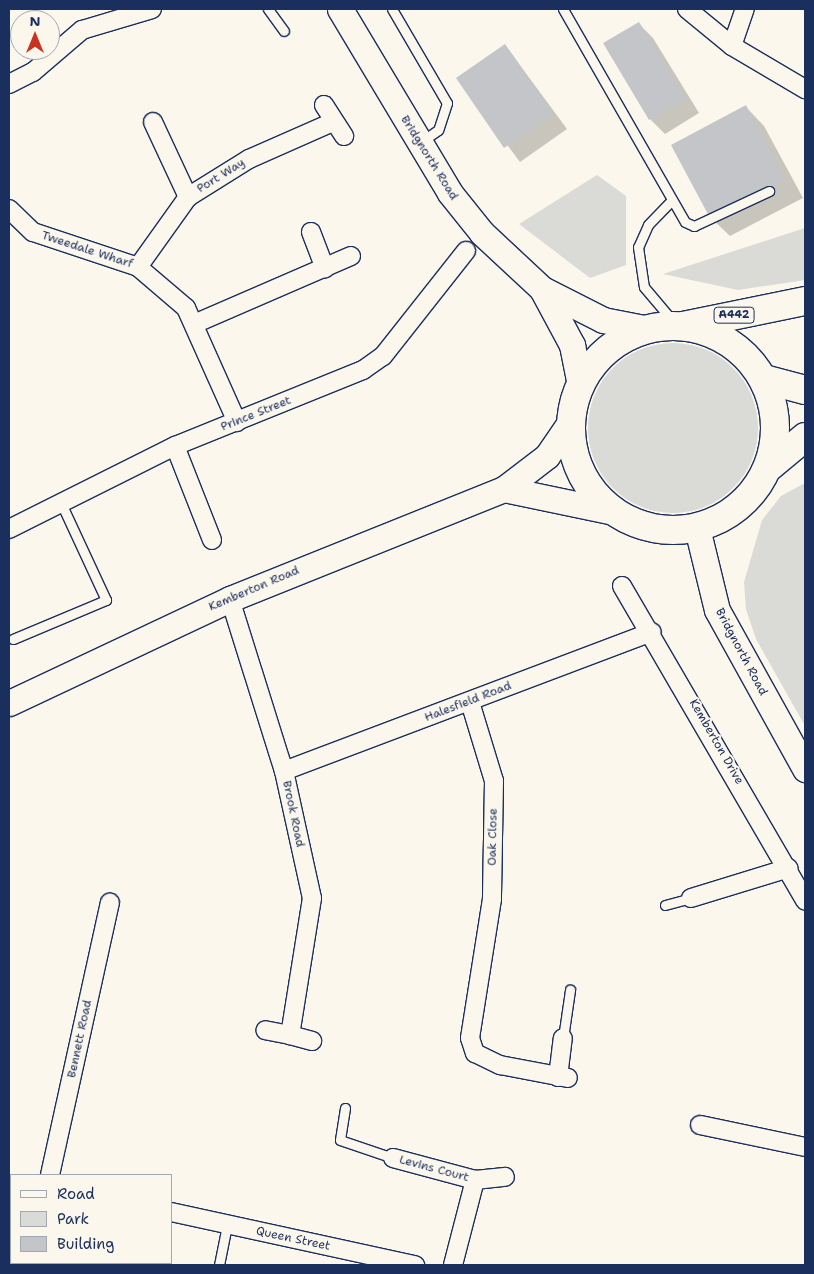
<!DOCTYPE html>
<style>
body{margin:0}
#map{position:relative;width:814px;height:1274px;overflow:hidden;background:#fbf7ec;font-family:"Shantell Sans",sans-serif}
div>[style]{position:absolute}
[style*='--x']{left:calc(var(--x)*1px);top:calc(var(--y)*1px);width:calc(var(--w)*1px);rotate:calc(var(--a)*1deg)}
.green>*{inset:0;background:#dadad7}
.round{border-radius:50%}
.shadow>*{inset:0;background:#0003}
.building>*{inset:0;background:#c3c5c9}
.roads{filter:drop-shadow(1px 0 #1b2f5e) drop-shadow(-1px 0 #1b2f5e) drop-shadow(0 1px #1b2f5e) drop-shadow(0 -1px #1b2f5e)}
.lane>*{height:9px;margin:-4.5px;padding:0 4.5px;transform-origin:4.5px;border-radius:4.5px;background:#fbf7ec}
.street>*{height:18px;margin:-9px;padding:0 9px;transform-origin:9px;border-radius:9px;background:#fbf7ec}
.secondary>*{height:25px;margin:-12.5px;padding:0 12.5px;transform-origin:12.5px;border-radius:12.5px;background:#fbf7ec}
.primary>*{height:28px;margin:-14px;padding:0 14px;transform-origin:14px;border-radius:14px;background:#fbf7ec}
.primary>.ring{margin:-14px;padding:0;box-sizing:content-box;background:none;border:28px solid #fbf7ec;border-radius:50%}
.highway>*{height:28px;margin:-14px;padding:0 14px;transform-origin:14px;border-radius:14px;background:#fbf7ec}
span{translate:-50% -50%;white-space:nowrap;text-align:center;line-height:1.15;-webkit-text-stroke:4px #fbf7ec;paint-order:stroke}
.shield-label span{padding:1px 4px;background:#fbf7ec;border:1px solid;border-radius:4px;-webkit-text-stroke-width:0}
.shield-label{font-size:11px;color:#1b2f5e;font-weight:700}
.street-label{font-size:12px;color:#1b2f5e}
.frame{position:absolute;inset:0;border:10px solid #1b2f5e;pointer-events:none}
.legend{position:absolute;left:10px;top:1174px;width:162px;height:90px;box-sizing:border-box;background:#fbf7ec;border:1px solid #a1a7b3;margin:0;padding:6px 9px;list-style:none;font-size:15px;color:#1b2f5e}
.legend li{display:flex;align-items:center;gap:10px;height:25px}
.legend b{width:25px;border:1px solid #a1a7b3}
.north{position:absolute;left:10px;top:10px;width:50px;height:50px;box-sizing:border-box;background:#fbf7ec;border:1px solid #a1a7b3;border-radius:50%;rotate:0deg;font-size:14px;font-weight:700;line-height:20px;text-align:center;color:#1b2f5e}
.north::after{content:'';display:block;margin:auto;width:18px;height:22px;background:#c8321e;clip-path:polygon(50% 0,100% 100%,50% 72%,0 100%)}
</style>
<div id="map">
<div class="green">
<i style="clip-path:polygon(597px 175px,626px 196px,626px 265px,590px 278px,519px 224px)"></i>
<i style="clip-path:polygon(805px 228px,805px 280px,738px 290px,663px 274px)"></i>
<i class="round" style="left:588px;top:343px;width:170px;height:170px"></i>
<i style="clip-path:polygon(805px 483px,805px 726px,756px 639px,746px 609px,744px 582px,762px 520px,781px 496px)"></i>
</div>
<div class="shadow">
<i style="clip-path:polygon(638px 23px,653px 38px,699px 113px,665px 134px,650px 119px,604px 44px)"></i>
<i style="clip-path:polygon(505px 45px,567px 129px,520px 162px,457px 78px)"></i>
<i style="clip-path:polygon(746px 107px,764px 126px,803px 198px,730px 236px,711px 218px)"></i>
</div>
<div class="building">
<i style="clip-path:polygon(639px 22px,686px 98px,649px 120px,603px 43px)"></i>
<i style="clip-path:polygon(505px 44px,554px 114px,504px 148px,456px 78px)"></i>
<i style="clip-path:polygon(746px 105px,785px 179px,710px 218px,671px 145px)"></i>
</div>
<div class="roads">
<div class="lane">
<i style="--x:268;--y:9;--w:27;--a:54"></i>
<i style="--x:392;--y:9;--w:109;--a:59.7"></i>
<i style="--x:447;--y:103;--w:28;--a:108"></i>
<i style="--x:438;--y:130;--w:21;--a:145"></i>
<i style="--x:563;--y:9;--w:245;--a:60.2"></i>
<i style="--x:685;--y:222;--w:10;--a:24"></i>
<i style="--x:694;--y:226;--w:83;--a:-25"></i>
<i style="--x:671;--y:201;--w:33;--a:134"></i>
<i style="--x:648;--y:225;--w:24;--a:114"></i>
<i style="--x:638;--y:247;--w:40;--a:81.5"></i>
<i style="--x:644;--y:287;--w:51;--a:49.8"></i>
<i style="--x:13;--y:639;--w:101;--a:-22.8"></i>
<i style="--x:106;--y:600;--w:107;--a:-114.9"></i>
<i style="--x:665;--y:905;--w:27;--a:-15"></i>
<i style="--x:563;--y:1038;--w:49;--a:-81.7"></i>
<i style="--x:345;--y:1108;--w:32;--a:99"></i>
<i style="--x:340;--y:1140;--w:56;--a:18.8"></i>
<i style="--x:219;--y:1265;--w:41;--a:-78.7"></i>
</div>
<div class="street">
<i style="--x:687;--y:9;--w:58;--a:39.4"></i>
<i style="--x:732;--y:46;--w:85;--a:30.5"></i>
<i style="--x:732;--y:46;--w:39;--a:-71"></i>
<i style="--x:9;--y:84;--w:27;--a:-27"></i>
<i style="--x:33;--y:72;--w:65;--a:-40.6"></i>
<i style="--x:82;--y:30;--w:73;--a:-16.7"></i>
<i style="--x:324;--y:105;--w:37;--a:57"></i>
<i style="--x:153;--y:122;--w:83;--a:65"></i>
<i style="--x:9;--y:209;--w:33;--a:44"></i>
<i style="--x:33;--y:232;--w:111;--a:18.4"></i>
<i style="--x:138;--y:267;--w:63;--a:40.5"></i>
<i style="--x:186;--y:308;--w:125;--a:65.9"></i>
<i style="--x:311;--y:232;--w:39;--a:69"></i>
<i style="--x:138;--y:267;--w:86;--a:-54.5"></i>
<i style="--x:188;--y:197;--w:72;--a:-31.9"></i>
<i style="--x:249;--y:159;--w:92;--a:-23.8"></i>
<i style="--x:194;--y:324;--w:171;--a:-23.4"></i>
<i style="--x:175;--y:446;--w:101;--a:68.5"></i>
<i style="--x:9;--y:529;--w:186;--a:-26.6"></i>
<i style="--x:175;--y:446;--w:203;--a:-22"></i>
<i style="--x:363;--y:370;--w:24;--a:-35"></i>
<i style="--x:383;--y:356;--w:134;--a:-51.7"></i>
<i style="--x:622;--y:586;--w:364;--a:59.8"></i>
<i style="--x:230;--y:599;--w:180;--a:72.6"></i>
<i style="--x:284;--y:771;--w:130;--a:77.6"></i>
<i style="--x:312;--y:898;--w:139;--a:99.1"></i>
<i style="--x:290;--y:1035;--w:25;--a:-169"></i>
<i style="--x:470;--y:702;--w:83;--a:73.1"></i>
<i style="--x:494;--y:781;--w:118;--a:91"></i>
<i style="--x:492;--y:899;--w:141;--a:99"></i>
<i style="--x:470;--y:1038;--w:16;--a:72"></i>
<i style="--x:475;--y:1053;--w:28;--a:26"></i>
<i style="--x:500;--y:1065;--w:69;--a:10.8"></i>
<i style="--x:284;--y:771;--w:393;--a:-20.7"></i>
<i style="--x:691;--y:898;--w:102;--a:-17"></i>
<i style="--x:290;--y:1035;--w:23;--a:15"></i>
<i style="--x:558;--y:1077;--w:39;--a:-83"></i>
<i style="--x:700;--y:1125;--w:107;--a:11.8"></i>
<i style="--x:393;--y:1158;--w:85;--a:15"></i>
<i style="--x:475;--y:1180;--w:30;--a:-6"></i>
<i style="--x:50;--y:1175;--w:279;--a:-77.6"></i>
<i style="--x:9;--y:1191;--w:2;--a:0"></i>
<i style="--x:171;--y:1212;--w:250;--a:12.3"></i>
<i style="--x:27;--y:1263;--w:2;--a:90"></i>
<i style="--x:453;--y:1265;--w:88;--a:-75.5"></i>
</div>
<div class="secondary">
<i style="--x:340;--y:9;--w:214;--a:59.1"></i>
<i style="--x:450;--y:193;--w:51;--a:51.3"></i>
<i style="--x:482;--y:233;--w:82;--a:43"></i>
<i style="--x:542;--y:289;--w:68;--a:26.9"></i>
<i style="--x:603;--y:320;--w:47;--a:11.1"></i>
<i style="--x:542;--y:289;--w:64;--a:61.8"></i>
<i style="--x:572;--y:345;--w:41;--a:78.7"></i>
<i style="--x:504;--y:489;--w:112;--a:11.8"></i>
<i style="--x:697;--y:528;--w:84;--a:76.3"></i>
<i style="--x:717;--y:610;--w:182;--a:61"></i>
<i style="--x:9;--y:703;--w:244;--a:-25.2"></i>
<i style="--x:230;--y:599;--w:295;--a:-21.9"></i>
<i style="--x:504;--y:489;--w:54;--a:-37.5"></i>
<i style="--x:547;--y:456;--w:42;--a:-55.6"></i>
</div>
<div class="primary">
<i class="ring" style="left:571px;top:326px;width:176px;height:176px"></i>
<i style="--x:764;--y:379;--w:42;--a:15"></i>
<i style="--x:769;--y:467;--w:47;--a:-39.8"></i>
</div>
<div class="highway">
<i style="--x:683;--y:326;--w:125;--a:-11.6"></i>
</div>
</div>
<div class="shield-label">
<span style="left:734px;top:315px">A442</span>
</div>
<div class="street-label">
<span style="left:429px;top:158px;rotate:58deg">Bridgnorth Road</span>
<span style="left:221px;top:176px;rotate:-32deg">Port Way</span>
<span style="left:87px;top:250px;rotate:18deg">Tweedale Wharf</span>
<span style="left:256px;top:414px;rotate:-22deg">Prince Street</span>
<span style="left:254px;top:589px;rotate:-23deg">Kemberton Road</span>
<span style="left:741px;top:652px;rotate:62deg">Bridgnorth Road</span>
<span style="left:468px;top:702px;rotate:-21deg">Halesfield Road</span>
<span style="left:716px;top:742px;rotate:60deg">Kemberton Drive</span>
<span style="left:293px;top:814px;rotate:78deg">Brook Road</span>
<span style="left:493px;top:837px;rotate:-89deg">Oak Close</span>
<span style="left:80px;top:1039px;rotate:-78deg">Bennett Road</span>
<span style="left:434px;top:1169px;rotate:15deg">Levins Court</span>
<span style="left:293px;top:1239px;rotate:12deg">Queen Street</span>
</div>
<div class="frame"></div>
<ul class="legend">
<li><b style="height:6px;background:#fbf7ec"></b>Road</li>
<li><b style="height:14px;background:#dadad7"></b>Park</li>
<li><b style="height:14px;background:#c3c5c9"></b>Building</li>
</ul>
<div class="north">N</div>
</div>
